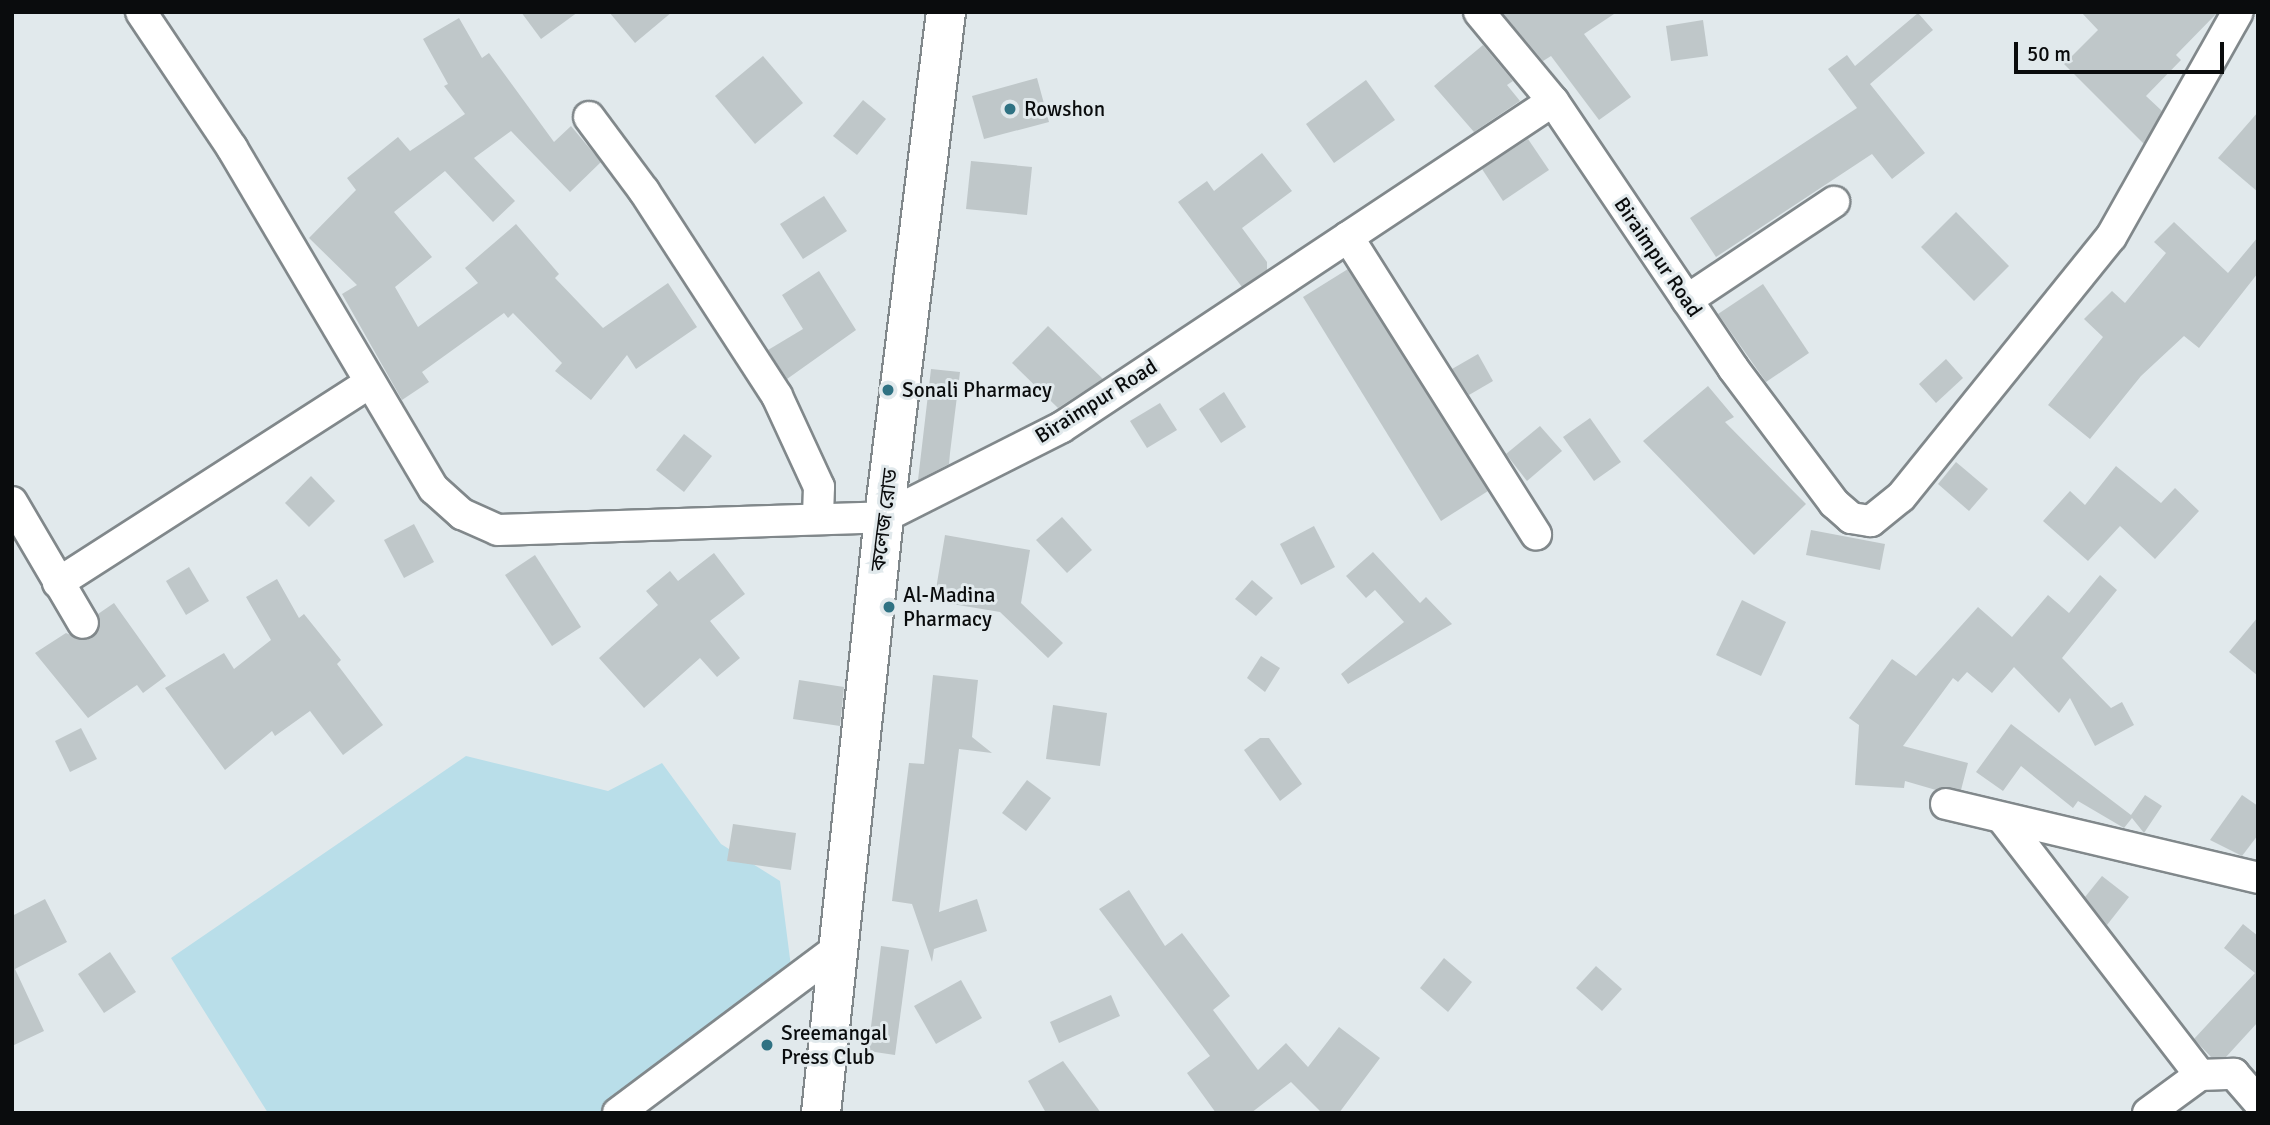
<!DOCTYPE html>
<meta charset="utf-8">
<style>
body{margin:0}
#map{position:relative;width:2270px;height:1125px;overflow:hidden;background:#e1e9ec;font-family:Signika,"Noto Sans Bengali",sans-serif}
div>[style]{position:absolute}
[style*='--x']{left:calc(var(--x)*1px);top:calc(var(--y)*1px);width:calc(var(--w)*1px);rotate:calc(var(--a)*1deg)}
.green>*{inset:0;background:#b9dee9}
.building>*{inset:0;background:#bfc7c9}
.roads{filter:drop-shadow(2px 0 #81888b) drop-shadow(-2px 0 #81888b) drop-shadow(0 2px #81888b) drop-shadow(0 -2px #81888b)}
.minor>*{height:30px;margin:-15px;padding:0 15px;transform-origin:15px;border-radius:15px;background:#fff}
.major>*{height:38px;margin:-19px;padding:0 19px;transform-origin:19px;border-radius:19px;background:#fff}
.dots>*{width:19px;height:19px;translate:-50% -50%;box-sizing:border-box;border:4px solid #e1e9ec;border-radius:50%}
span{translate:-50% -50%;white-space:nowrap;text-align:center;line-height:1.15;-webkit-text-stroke:6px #e1e9ec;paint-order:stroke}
.poi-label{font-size:21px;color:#0a0c0d}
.left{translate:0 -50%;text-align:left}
.street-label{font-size:21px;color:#0a0c0d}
.frame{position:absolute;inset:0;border:14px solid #0a0c0d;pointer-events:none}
.scale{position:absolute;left:2014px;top:42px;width:210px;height:32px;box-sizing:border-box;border:4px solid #0a0c0d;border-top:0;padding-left:9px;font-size:21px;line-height:24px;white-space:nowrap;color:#0a0c0d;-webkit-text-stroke:5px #e1e9ec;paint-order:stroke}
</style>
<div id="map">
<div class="green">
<i style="clip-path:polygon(466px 756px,608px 791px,662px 763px,721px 844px,780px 881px,793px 982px,610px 1113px,268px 1113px,171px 958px)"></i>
</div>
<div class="building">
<i style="clip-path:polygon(521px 12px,578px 12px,541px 39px)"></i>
<i style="clip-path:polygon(609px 12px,672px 12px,635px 43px)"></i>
<i style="clip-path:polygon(1502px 12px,1617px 12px,1584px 34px,1631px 97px,1599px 120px,1551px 56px,1543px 61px)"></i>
<i style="clip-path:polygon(2081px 12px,2218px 12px,2176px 55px,2181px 60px,2146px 96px,2162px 111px,2144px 144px,2064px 64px,2098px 30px)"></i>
<i style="clip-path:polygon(1918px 13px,1933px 30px,1870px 84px,1925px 153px,1892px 179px,1872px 154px,1716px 257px,1690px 218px,1857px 108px,1828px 69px,1847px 55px,1855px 66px)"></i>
<i style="clip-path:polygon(459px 18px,482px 58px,489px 53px,554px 142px,571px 126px,601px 162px,570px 192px,511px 131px,474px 158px,515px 201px,493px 222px,445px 171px,394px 212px,432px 257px,395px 287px,418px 327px,478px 283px,465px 268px,516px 224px,559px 274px,555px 278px,603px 328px,668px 283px,697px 327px,636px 369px,627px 355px,591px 400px,555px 371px,562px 363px,513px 313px,508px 318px,504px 313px,422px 372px,429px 382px,402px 400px,342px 294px,357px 285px,309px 238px,356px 190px,347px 178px,398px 137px,410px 151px,465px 114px,444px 86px,448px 84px,423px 39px)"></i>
<i style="clip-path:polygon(1703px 20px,1708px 56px,1671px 61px,1666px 26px)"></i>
<i style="clip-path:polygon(1483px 45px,1513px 81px,1507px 85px,1520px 101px,1474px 132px,1434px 86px)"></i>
<i style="clip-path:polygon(763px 56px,803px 103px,755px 144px,715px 96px)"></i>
<i style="clip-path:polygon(1037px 78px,1049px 122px,984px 139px,972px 96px)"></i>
<i style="clip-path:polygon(1366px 80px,1395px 120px,1334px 163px,1306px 124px)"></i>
<i style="clip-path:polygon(863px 100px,886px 119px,857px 155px,833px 136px)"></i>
<i style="clip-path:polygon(2258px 112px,2258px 192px,2218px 158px)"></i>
<i style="clip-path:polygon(1528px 139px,1549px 170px,1503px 201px,1482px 169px)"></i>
<i style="clip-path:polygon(1262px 153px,1292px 191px,1242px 228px,1267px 262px,1267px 270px,1242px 287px,1178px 202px,1207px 181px,1214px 191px)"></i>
<i style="clip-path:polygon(971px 161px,1032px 167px,1027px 215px,966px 209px)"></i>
<i style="clip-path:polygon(824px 196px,847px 231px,803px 259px,780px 224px)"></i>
<i style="clip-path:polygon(1956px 212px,2009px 266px,1974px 301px,1921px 247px)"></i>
<i style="clip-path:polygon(2174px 222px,2228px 273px,2258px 237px,2258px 273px,2199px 348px,2184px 336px,2141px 376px,2090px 439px,2048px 405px,2103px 337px,2084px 319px,2112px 291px,2125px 303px,2166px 253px,2154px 242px)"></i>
<i style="clip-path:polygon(1348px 269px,1488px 491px,1441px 521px,1303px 297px)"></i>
<i style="clip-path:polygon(819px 271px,856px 330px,787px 379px,768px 350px,803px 329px,782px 295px)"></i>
<i style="clip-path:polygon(1763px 284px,1809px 353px,1766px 382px,1718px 314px)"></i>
<i style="clip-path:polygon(1048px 326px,1103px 379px,1058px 408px,1012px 363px)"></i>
<i style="clip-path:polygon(1478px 354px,1493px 381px,1469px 395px,1452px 369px)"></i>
<i style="clip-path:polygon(1946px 359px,1963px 378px,1936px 403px,1919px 384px)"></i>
<i style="clip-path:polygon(931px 369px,960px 372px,950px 453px,949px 464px,918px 480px)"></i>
<i style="clip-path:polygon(1708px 386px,1734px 417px,1725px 422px,1806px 504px,1754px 555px,1643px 441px)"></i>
<i style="clip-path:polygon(1224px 392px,1246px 427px,1221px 443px,1199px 409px)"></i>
<i style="clip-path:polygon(1160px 403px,1177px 430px,1147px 448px,1130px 421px)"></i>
<i style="clip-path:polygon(1590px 418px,1621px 462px,1594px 481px,1563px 437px)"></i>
<i style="clip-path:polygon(1540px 426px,1562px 451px,1527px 481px,1506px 454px)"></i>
<i style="clip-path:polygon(684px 434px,712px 456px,684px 492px,656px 470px)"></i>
<i style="clip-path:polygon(1956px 462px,1988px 489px,1969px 511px,1938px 484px)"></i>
<i style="clip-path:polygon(2116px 466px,2161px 503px,2175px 488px,2199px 511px,2155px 559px,2120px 526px,2088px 561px,2043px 521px,2070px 491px,2085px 505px)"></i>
<i style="clip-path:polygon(311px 476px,335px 501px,309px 527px,285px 503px)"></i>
<i style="clip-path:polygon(1062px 517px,1092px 550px,1067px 573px,1036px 540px)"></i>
<i style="clip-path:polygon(414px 524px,434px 562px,404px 578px,384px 540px)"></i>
<i style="clip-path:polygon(1314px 526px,1335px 567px,1301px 585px,1280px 544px)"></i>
<i style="clip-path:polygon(1811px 530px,1885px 544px,1880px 570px,1806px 555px)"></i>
<i style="clip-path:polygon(945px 535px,1030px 550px,1021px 603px,1063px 643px,1048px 658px,1000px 612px,934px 601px)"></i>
<i style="clip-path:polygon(1373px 552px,1420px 603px,1426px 597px,1452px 624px,1348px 684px,1341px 674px,1404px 622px,1375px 590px,1366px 598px,1346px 576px)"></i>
<i style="clip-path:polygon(714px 553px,745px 594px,710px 621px,740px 658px,717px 677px,700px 658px,644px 708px,599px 658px,658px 605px,646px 591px,670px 571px,678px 581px)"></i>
<i style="clip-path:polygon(535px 555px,581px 627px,552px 646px,505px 575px)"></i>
<i style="clip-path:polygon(189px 567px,209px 601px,186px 615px,166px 581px)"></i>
<i style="clip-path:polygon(2100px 575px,2117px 590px,2062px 658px,2111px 708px,2122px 702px,2134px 725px,2095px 746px,2070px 698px,2059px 713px,2014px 667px,1992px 693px,1967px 672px,1958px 682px,1953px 678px,1903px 746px,1968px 763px,1961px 790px,1936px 790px,1905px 781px,1904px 788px,1855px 785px,1859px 725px,1849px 718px,1892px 659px,1916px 676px,1978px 607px,2012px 637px,2048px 595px,2069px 613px)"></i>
<i style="clip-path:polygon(277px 579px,299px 618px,304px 614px,341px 660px,337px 664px,383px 725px,343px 755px,310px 711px,275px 736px,272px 731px,225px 770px,165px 688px,224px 653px,234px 669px,271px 640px,246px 597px)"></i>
<i style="clip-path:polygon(1252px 580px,1273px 598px,1256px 616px,1235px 599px)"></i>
<i style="clip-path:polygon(1742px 600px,1786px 622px,1761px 676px,1716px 655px)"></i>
<i style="clip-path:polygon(114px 603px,166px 676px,143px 693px,137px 685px,88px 718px,35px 653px,66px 633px,82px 640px,92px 638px,100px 624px,98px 614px)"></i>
<i style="clip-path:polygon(2258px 617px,2258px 676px,2229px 652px)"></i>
<i style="clip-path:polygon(1261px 656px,1280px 668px,1265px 692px,1247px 678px)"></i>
<i style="clip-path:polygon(933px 675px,978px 680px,972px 737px,992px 753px,959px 749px,939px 912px,977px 899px,987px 931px,934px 949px,932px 962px,912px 904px,892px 901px,909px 763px,924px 764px)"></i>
<i style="clip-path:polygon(799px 680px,844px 687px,840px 726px,793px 719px)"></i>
<i style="clip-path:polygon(1053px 705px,1107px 713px,1100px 766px,1046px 759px)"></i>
<i style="clip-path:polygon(2011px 724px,2131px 815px,2145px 795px,2162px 806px,2144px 833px,2132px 818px,2124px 828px,2078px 801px,2073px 808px,2021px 766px,2003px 791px,1976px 772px)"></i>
<i style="clip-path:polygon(81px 728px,97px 759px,70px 772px,55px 741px)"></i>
<i style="clip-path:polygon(1260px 738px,1269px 738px,1302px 784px,1280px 801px,1244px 750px)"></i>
<i style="clip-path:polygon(1027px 780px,1051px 798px,1026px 831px,1002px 813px)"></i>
<i style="clip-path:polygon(2242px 795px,2258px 806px,2258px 835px,2242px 856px,2210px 840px)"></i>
<i style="clip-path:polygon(733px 824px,796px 833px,791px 870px,727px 861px)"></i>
<i style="clip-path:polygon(2102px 876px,2129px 897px,2107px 925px,2085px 897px)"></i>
<i style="clip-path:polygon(1129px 890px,1165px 946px,1182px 933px,1230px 996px,1213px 1010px,1258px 1070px,1286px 1043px,1308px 1067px,1339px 1027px,1380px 1058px,1339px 1113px,1322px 1113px,1291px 1082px,1251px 1113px,1216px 1113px,1187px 1073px,1210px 1056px,1099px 909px)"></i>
<i style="clip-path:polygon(45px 899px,67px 942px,15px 969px,44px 1031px,12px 1046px,12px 916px)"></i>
<i style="clip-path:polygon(2243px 924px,2258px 936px,2258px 1022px,2226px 1057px,2211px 1057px,2194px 1039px,2255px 973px,2224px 948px)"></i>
<i style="clip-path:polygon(881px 946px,909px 950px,895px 1055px,868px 1051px)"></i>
<i style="clip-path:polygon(110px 952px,136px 992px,104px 1013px,78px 974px)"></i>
<i style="clip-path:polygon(1444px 958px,1472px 982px,1448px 1012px,1420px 988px)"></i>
<i style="clip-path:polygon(1596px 966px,1622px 989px,1602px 1011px,1576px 988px)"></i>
<i style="clip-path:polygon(961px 980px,982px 1018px,936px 1044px,914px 1006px)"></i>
<i style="clip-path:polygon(1111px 995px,1120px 1016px,1059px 1043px,1050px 1022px)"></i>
<i style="clip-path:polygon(1063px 1061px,1101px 1113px,1046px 1113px,1028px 1081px)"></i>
</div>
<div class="roads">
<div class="minor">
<i style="--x:141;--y:12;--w:164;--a:56.2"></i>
<i style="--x:232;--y:148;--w:396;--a:59.4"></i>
<i style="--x:434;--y:489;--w:38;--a:42"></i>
<i style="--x:462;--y:514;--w:39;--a:24"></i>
<i style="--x:498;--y:530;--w:386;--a:-1.9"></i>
<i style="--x:884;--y:517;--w:199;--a:-26.8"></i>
<i style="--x:1062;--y:427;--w:589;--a:-33.58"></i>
<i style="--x:1553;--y:101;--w:322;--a:56"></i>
<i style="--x:1733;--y:368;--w:169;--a:53.2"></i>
<i style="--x:1834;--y:503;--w:23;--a:41"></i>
<i style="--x:1851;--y:518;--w:20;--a:9"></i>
<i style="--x:1871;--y:521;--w:38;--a:-39"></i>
<i style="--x:1901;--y:497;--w:334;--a:-51.1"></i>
<i style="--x:2111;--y:237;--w:258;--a:-60.6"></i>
<i style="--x:1479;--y:12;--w:116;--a:50.3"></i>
<i style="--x:589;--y:117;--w:92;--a:53.4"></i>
<i style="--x:644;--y:191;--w:244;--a:57"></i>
<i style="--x:777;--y:396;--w:100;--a:65.2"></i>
<i style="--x:819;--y:487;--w:32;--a:92"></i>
<i style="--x:1348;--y:237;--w:352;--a:57.7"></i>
<i style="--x:1687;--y:300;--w:177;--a:-33.7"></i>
<i style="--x:12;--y:502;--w:140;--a:59.6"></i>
<i style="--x:58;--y:583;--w:368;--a:-32.7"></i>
<i style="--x:1946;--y:804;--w:321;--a:13.3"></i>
<i style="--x:2002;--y:818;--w:324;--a:52.4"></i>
<i style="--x:618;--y:1113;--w:274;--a:-36.8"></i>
<i style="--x:2148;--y:1113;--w:64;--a:-36.2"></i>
<i style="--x:2200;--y:1075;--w:34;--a:-2"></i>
<i style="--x:2234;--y:1074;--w:37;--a:49"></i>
</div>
<div class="major">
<i style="--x:821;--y:1113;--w:599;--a:-83.97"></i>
<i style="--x:884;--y:517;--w:509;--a:-83"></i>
</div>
</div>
<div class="dots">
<i style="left:1010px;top:109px;background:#2f7283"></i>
<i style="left:888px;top:390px;background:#2f7283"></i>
<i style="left:889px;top:607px;background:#2f7283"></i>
<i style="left:767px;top:1045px;background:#2f7283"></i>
</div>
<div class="poi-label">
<span class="left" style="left:1024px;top:109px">Rowshon</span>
<span class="left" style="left:902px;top:390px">Sonali Pharmacy</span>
<span class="left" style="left:903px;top:607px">Al-Madina<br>Pharmacy</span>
<span class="left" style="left:781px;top:1045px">Sreemangal<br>Press Club</span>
</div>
<div class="street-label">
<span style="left:1658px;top:257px;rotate:56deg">Biraimpur Road</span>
<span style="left:1096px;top:401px;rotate:-32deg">Biraimpur Road</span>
<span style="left:884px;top:520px;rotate:-83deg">কলেজ রোড</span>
</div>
<div class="frame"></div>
<div class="scale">50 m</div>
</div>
